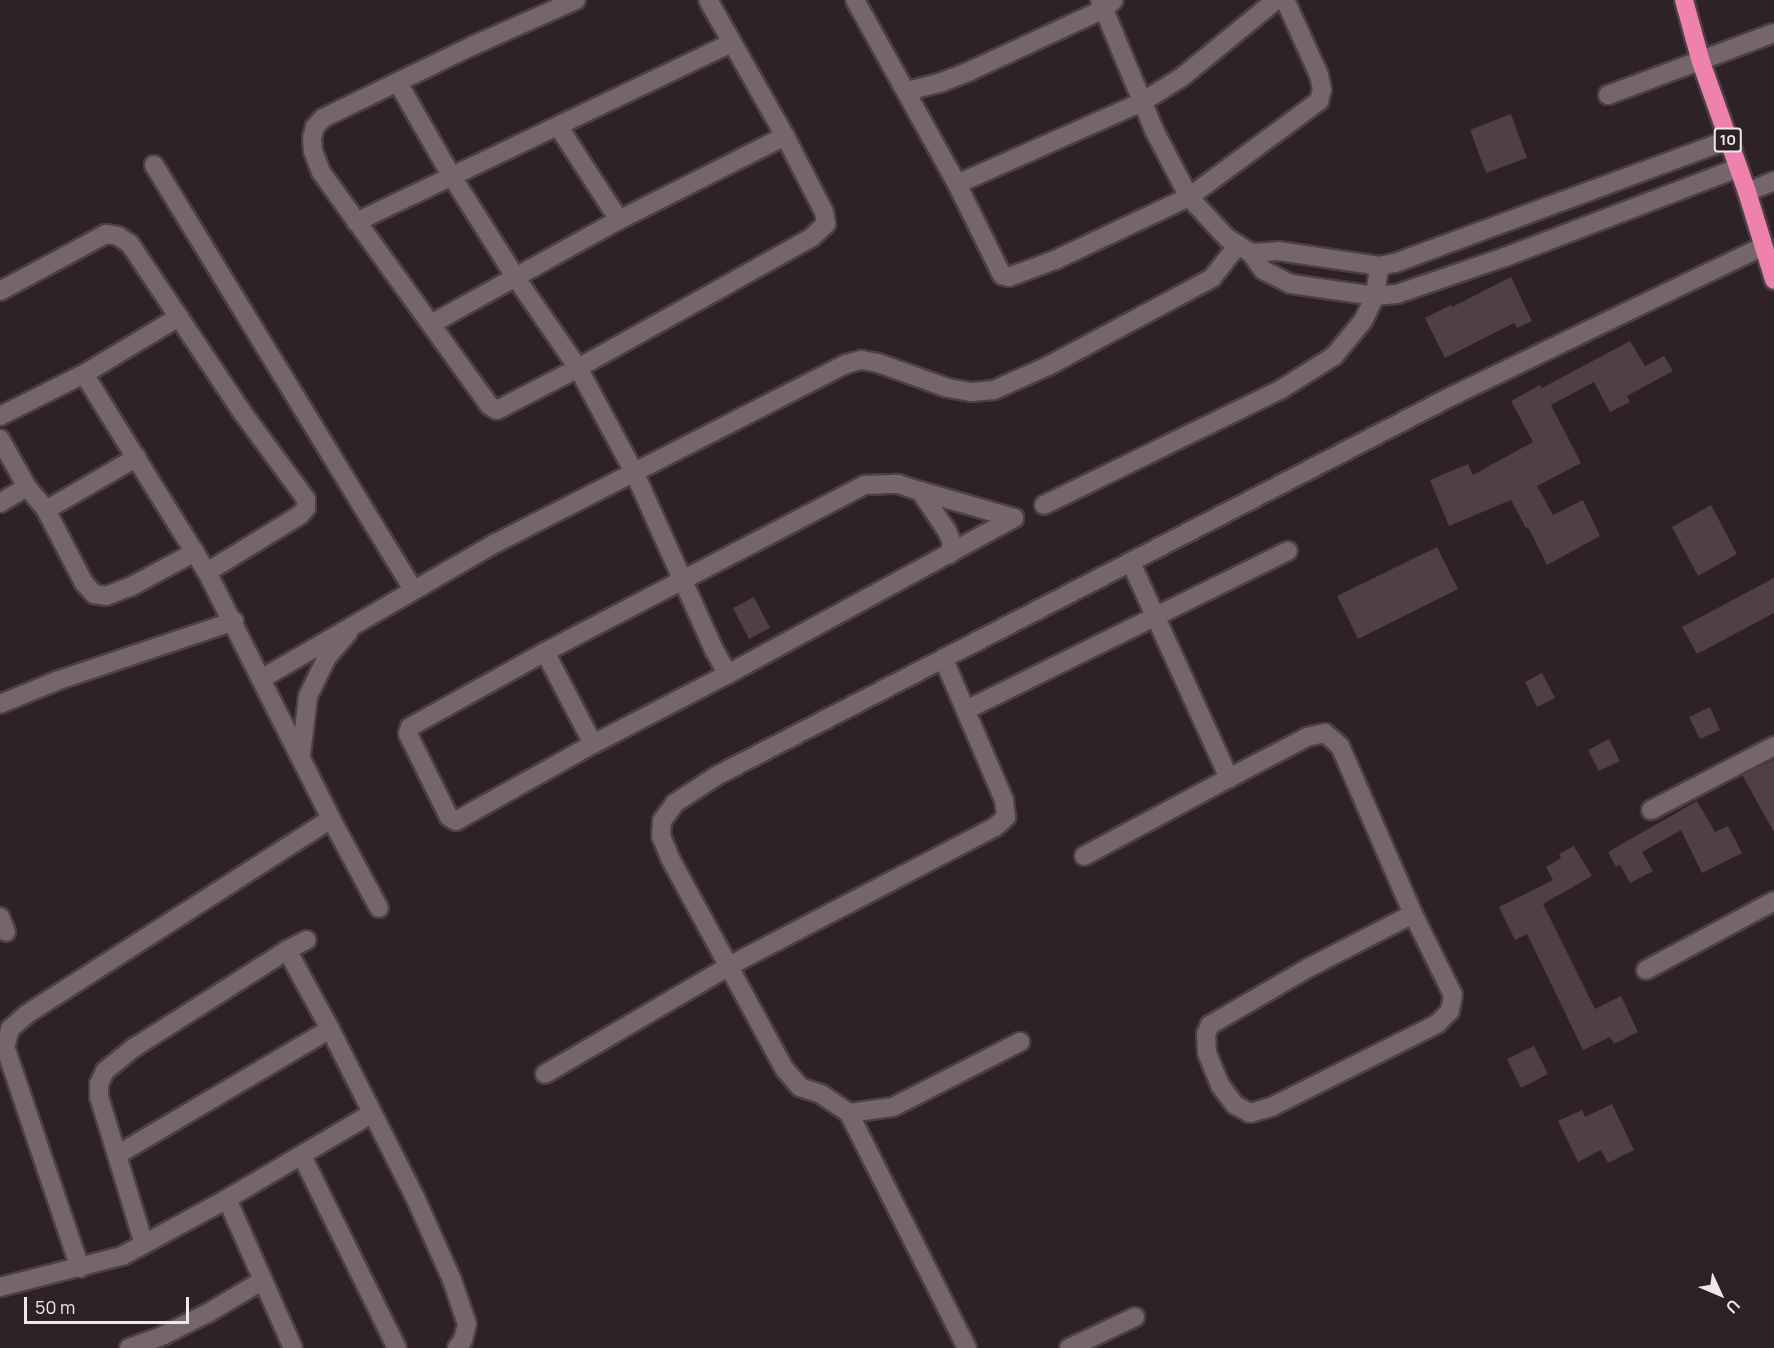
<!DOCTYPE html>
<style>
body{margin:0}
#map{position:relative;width:1774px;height:1348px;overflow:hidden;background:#2e2226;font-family:Manrope,sans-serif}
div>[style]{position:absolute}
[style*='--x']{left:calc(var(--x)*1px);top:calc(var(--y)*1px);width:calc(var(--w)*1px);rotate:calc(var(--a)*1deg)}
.building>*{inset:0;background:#4e4045}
.roads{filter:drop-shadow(2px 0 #4b4044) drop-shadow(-2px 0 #4b4044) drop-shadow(0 2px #4b4044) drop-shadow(0 -2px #4b4044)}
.minor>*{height:18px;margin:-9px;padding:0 9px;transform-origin:9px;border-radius:9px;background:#75666b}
.highway>*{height:18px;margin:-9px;padding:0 9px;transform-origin:9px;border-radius:9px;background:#ef82ad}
span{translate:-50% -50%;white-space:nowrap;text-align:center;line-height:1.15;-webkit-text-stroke:6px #2e2226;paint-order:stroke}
.shield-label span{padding:2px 4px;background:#2e2226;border:2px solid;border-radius:4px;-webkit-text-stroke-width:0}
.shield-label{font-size:15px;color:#f1e8eb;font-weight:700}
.north{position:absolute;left:1690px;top:1264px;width:60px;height:60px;-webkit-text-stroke:4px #2e2226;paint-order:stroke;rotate:134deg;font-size:16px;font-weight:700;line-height:24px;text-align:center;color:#f1e8eb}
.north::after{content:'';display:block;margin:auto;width:21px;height:27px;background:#f1e8eb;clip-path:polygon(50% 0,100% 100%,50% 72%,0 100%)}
.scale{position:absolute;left:24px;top:1297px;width:165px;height:27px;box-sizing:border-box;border:3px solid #f1e8eb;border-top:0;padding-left:8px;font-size:18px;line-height:21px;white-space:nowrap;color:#f1e8eb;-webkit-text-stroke:4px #2e2226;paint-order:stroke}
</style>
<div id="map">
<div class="building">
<i style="clip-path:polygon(1511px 114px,1527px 158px,1486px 173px,1470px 130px)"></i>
<i style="clip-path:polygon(1511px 277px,1532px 321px,1517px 328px,1514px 323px,1445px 358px,1425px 318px,1451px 305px,1452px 307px)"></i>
<i style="clip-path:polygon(1630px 341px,1645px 366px,1664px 356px,1673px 371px,1627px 396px,1630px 402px,1610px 412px,1594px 382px,1551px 405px,1581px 463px,1537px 486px,1553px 515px,1583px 500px,1600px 536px,1547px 565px,1528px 527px,1526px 528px,1511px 500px,1449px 526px,1430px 480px,1468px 464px,1473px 475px,1533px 442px,1511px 401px,1540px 385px,1542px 388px)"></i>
<i style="clip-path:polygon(1711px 505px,1737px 554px,1698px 576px,1672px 527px)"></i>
<i style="clip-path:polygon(1437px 547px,1458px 589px,1358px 639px,1337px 596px)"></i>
<i style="clip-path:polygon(1774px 578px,1774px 613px,1697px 654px,1682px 627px)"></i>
<i style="clip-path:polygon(754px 597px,770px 628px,749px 639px,733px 608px)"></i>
<i style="clip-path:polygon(1542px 673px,1555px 698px,1537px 707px,1525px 682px)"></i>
<i style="clip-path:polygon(1710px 707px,1720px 730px,1700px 739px,1689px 717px)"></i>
<i style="clip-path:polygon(1609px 739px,1620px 761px,1599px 771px,1588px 750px)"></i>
<i style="clip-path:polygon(1774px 760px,1774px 832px,1742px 775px)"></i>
<i style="clip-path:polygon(1697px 801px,1715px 832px,1728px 826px,1742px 853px,1702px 873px,1681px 830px,1642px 852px,1653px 871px,1630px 883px,1620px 865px,1616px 867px,1608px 852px)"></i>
<i style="clip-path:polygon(1574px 846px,1592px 876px,1543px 904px,1595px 1009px,1621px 996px,1638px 1032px,1614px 1044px,1610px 1037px,1583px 1050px,1527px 934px,1515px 940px,1499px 907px,1553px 880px,1546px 867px,1561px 858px,1559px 854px)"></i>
<i style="clip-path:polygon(1534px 1046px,1548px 1074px,1521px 1088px,1507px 1059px)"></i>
<i style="clip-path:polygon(1612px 1104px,1634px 1150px,1608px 1163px,1601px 1150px,1578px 1162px,1558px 1121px,1582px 1110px,1585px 1117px)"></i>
</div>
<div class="roads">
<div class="minor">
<i style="--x:576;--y:0;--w:114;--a:156.1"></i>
<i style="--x:472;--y:46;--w:165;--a:154.2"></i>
<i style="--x:323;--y:118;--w:12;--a:132"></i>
<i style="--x:315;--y:127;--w:11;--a:105"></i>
<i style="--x:312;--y:138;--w:13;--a:86"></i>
<i style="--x:313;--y:151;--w:22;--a:69"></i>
<i style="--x:321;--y:172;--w:287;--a:54.2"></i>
<i style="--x:489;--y:405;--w:9;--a:32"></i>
<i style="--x:497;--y:410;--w:91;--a:-27.4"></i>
<i style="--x:578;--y:368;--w:267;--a:-29.2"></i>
<i style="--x:811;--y:238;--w:21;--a:-43"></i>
<i style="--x:826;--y:224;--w:12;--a:-99"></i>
<i style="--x:824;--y:212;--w:85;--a:-117.2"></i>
<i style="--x:785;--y:136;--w:156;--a:-119.5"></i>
<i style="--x:855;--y:0;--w:210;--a:61"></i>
<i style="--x:957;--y:184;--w:102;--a:63.7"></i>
<i style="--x:1002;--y:275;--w:7;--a:16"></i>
<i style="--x:1009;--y:277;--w:49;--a:-20.3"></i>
<i style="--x:1055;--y:260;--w:148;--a:-25.2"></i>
<i style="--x:1189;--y:197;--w:162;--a:-36.4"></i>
<i style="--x:1319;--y:101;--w:12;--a:-76"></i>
<i style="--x:1322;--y:89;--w:14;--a:-102"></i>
<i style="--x:1319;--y:75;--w:82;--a:-114.4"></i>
<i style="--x:1100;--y:0;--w:141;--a:67.4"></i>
<i style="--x:1154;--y:130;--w:76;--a:62.4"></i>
<i style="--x:1189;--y:197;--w:56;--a:47.2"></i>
<i style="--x:1227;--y:238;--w:28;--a:32"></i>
<i style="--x:1251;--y:253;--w:21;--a:55"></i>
<i style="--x:1263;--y:270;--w:31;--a:27"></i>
<i style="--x:1291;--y:284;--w:85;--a:8.1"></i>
<i style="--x:1375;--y:296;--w:22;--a:-5"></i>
<i style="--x:1397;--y:294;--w:114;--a:-18.9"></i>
<i style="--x:1505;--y:257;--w:249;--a:-20.9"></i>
<i style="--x:398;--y:83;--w:106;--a:60.1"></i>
<i style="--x:451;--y:175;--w:122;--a:57.7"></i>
<i style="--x:516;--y:278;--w:109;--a:55.4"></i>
<i style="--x:578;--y:368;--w:120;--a:61.7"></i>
<i style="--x:635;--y:474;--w:193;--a:65.8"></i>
<i style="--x:714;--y:650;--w:28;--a:60"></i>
<i style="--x:728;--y:674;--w:326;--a:-28.6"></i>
<i style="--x:1014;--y:518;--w:98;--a:-164"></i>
<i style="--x:907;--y:91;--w:36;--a:-14"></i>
<i style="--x:942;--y:82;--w:30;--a:-21"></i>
<i style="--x:970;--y:71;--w:148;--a:-24.8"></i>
<i style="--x:1104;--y:9;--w:13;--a:-42"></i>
<i style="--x:1608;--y:95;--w:177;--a:-20.5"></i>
<i style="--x:558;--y:126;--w:112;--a:57"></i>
<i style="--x:154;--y:165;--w:497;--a:58.6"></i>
<i style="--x:957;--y:184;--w:202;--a:-23.9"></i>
<i style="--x:1142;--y:102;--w:47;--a:-32"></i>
<i style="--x:1182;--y:77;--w:122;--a:-39.3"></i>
<i style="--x:1747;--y:192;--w:29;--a:-22"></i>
<i style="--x:356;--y:222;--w:416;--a:-25.5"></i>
<i style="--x:1251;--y:253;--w:27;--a:-4"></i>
<i style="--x:1278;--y:251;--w:102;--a:8.4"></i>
<i style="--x:1379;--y:266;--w:16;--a:-11"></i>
<i style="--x:1395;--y:263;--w:354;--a:-20.3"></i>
<i style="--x:0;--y:291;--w:120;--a:-28.3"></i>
<i style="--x:106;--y:234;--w:12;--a:9"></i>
<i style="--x:118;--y:236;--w:14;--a:34"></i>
<i style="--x:130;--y:244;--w:202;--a:56.3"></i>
<i style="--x:242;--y:412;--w:108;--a:53.7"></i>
<i style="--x:306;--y:499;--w:9;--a:90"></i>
<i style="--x:306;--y:508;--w:9;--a:131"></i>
<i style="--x:300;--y:515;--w:109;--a:148.5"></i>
<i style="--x:431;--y:324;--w:215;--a:-29"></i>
<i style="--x:619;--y:220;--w:186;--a:-26.8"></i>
<i style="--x:84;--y:374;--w:233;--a:58.2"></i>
<i style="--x:207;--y:572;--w:276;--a:63.3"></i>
<i style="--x:331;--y:819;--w:101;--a:61.7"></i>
<i style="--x:0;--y:416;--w:94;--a:-26.6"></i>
<i style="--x:84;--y:374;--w:111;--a:-31"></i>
<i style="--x:0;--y:439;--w:55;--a:60.6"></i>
<i style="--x:27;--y:487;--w:30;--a:50"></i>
<i style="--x:46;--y:510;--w:105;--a:-30.2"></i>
<i style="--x:0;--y:503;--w:31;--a:-31"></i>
<i style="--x:1044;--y:505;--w:263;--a:-26"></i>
<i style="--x:1280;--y:390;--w:64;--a:-32.2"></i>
<i style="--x:1334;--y:356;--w:45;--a:-50.4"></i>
<i style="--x:1363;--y:321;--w:28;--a:-64"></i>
<i style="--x:1375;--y:296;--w:30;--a:-82"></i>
<i style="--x:46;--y:510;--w:82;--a:62.5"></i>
<i style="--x:84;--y:583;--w:15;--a:48"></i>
<i style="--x:94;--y:594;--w:12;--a:9"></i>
<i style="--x:106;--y:596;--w:26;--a:-21"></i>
<i style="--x:130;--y:587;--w:74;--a:-28.3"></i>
<i style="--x:545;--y:652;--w:104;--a:62.4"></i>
<i style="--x:728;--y:674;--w:152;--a:152.6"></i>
<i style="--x:593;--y:744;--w:157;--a:150.7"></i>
<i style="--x:456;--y:821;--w:8;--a:-150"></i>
<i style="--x:449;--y:817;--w:93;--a:-116.3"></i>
<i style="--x:408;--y:734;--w:7;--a:-74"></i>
<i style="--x:410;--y:727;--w:154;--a:-29.1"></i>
<i style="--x:545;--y:652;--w:361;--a:-27.6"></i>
<i style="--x:865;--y:485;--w:33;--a:-2"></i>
<i style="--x:898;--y:484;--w:23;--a:18"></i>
<i style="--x:920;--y:491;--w:48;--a:56"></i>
<i style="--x:947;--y:531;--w:13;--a:67"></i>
<i style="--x:952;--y:543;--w:12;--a:104"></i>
<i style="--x:261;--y:679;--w:272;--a:-30.1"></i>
<i style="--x:496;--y:543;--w:393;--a:-27.1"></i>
<i style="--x:846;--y:364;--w:16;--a:-15"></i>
<i style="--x:861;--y:360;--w:17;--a:10"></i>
<i style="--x:878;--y:363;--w:74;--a:19.7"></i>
<i style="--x:948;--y:388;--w:23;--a:10"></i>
<i style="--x:971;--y:392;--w:23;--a:-5"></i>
<i style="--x:994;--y:390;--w:59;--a:-24"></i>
<i style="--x:1048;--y:366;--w:186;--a:-28.2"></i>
<i style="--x:1212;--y:278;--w:42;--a:-51.8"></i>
<i style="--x:0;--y:704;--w:64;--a:-22.1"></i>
<i style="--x:59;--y:680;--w:185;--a:-18.6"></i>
<i style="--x:966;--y:710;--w:359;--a:-26.3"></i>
<i style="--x:301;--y:755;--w:59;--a:-83.2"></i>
<i style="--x:308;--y:696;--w:43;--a:-64"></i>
<i style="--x:327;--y:657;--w:32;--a:-49"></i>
<i style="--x:1229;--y:778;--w:88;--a:-27.7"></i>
<i style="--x:1307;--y:737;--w:18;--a:-13"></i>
<i style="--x:1325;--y:733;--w:20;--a:41"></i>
<i style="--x:1340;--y:746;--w:183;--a:66.5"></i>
<i style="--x:1413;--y:914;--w:90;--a:63.7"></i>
<i style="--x:1453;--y:995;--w:16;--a:101"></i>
<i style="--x:1450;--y:1011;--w:18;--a:135"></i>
<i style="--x:1437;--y:1024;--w:186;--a:153.4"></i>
<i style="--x:1271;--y:1107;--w:22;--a:164"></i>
<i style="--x:1250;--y:1113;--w:17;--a:-152"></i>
<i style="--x:1235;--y:1105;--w:25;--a:-127"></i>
<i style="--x:1220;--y:1085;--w:35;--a:-112"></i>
<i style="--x:1207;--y:1052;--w:18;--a:-93"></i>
<i style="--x:1206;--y:1034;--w:10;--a:-66"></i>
<i style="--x:1210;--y:1025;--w:113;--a:-30.2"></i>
<i style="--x:1308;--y:968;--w:118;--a:-27.2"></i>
<i style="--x:1651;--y:810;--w:139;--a:-27.5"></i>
<i style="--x:1084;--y:856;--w:165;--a:-28.3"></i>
<i style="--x:1229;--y:778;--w:236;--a:-114.5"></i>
<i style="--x:0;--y:917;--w:16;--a:68"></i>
<i style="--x:287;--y:950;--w:90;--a:61.4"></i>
<i style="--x:330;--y:1029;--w:186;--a:63.2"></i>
<i style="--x:414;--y:1195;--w:93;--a:65.9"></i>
<i style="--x:452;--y:1280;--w:46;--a:71.2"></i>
<i style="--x:467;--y:1324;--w:16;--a:104"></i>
<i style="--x:463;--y:1340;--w:10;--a:127"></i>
<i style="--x:1646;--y:970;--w:145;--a:-28.3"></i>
<i style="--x:545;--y:1074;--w:213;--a:-30.4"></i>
<i style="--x:729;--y:966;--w:300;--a:-27.6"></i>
<i style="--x:995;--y:827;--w:15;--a:-42"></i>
<i style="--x:1006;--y:817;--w:17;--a:-97"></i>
<i style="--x:1004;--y:800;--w:152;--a:-113.2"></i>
<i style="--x:849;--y:1113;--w:44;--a:-7.8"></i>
<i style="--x:893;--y:1107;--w:143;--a:-27.1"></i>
<i style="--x:117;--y:1155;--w:247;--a:-30.6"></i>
<i style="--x:302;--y:1156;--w:214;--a:63.7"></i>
<i style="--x:227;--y:1199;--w:163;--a:66.1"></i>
<i style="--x:144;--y:1244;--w:154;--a:-107"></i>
<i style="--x:99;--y:1097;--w:13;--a:-90"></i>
<i style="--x:99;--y:1084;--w:14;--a:-65"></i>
<i style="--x:105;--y:1071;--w:38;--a:-39"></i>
<i style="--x:135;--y:1047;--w:180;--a:-32.5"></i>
<i style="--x:287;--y:950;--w:22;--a:-27"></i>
<i style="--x:80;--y:1268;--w:233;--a:-108.7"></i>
<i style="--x:5;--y:1047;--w:19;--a:-74"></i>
<i style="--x:10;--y:1029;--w:23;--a:-41"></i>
<i style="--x:27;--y:1014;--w:361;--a:-32.7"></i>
<i style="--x:0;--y:1287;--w:126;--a:-14.3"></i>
<i style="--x:122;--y:1256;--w:119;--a:-28.5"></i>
<i style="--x:227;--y:1199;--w:167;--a:-30.6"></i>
<i style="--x:129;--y:1348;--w:37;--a:-20"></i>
<i style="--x:164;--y:1335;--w:49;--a:-26.6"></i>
<i style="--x:208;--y:1313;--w:63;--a:-30.7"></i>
<i style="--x:967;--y:1348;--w:263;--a:-116.7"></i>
<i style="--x:849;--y:1113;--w:34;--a:-146"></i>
<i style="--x:821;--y:1094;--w:22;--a:-162"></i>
<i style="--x:800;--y:1087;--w:23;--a:-131"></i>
<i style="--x:785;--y:1070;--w:241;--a:-118.5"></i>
<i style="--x:670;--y:858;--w:24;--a:-112"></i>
<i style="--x:661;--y:836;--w:15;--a:-86"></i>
<i style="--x:662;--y:821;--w:22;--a:-54"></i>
<i style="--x:675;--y:803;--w:51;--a:-33.1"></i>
<i style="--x:718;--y:775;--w:826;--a:-27.31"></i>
<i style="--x:1452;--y:396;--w:345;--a:-25.7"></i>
<i style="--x:1069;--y:1348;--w:73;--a:-25.2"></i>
</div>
<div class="highway">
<i style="--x:1684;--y:0;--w:64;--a:74.7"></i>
<i style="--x:1701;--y:62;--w:138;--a:70.5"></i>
<i style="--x:1747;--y:192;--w:92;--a:72.9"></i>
</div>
</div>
<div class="shield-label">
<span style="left:1728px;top:140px">10</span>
</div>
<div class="north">U</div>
<div class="scale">50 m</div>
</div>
